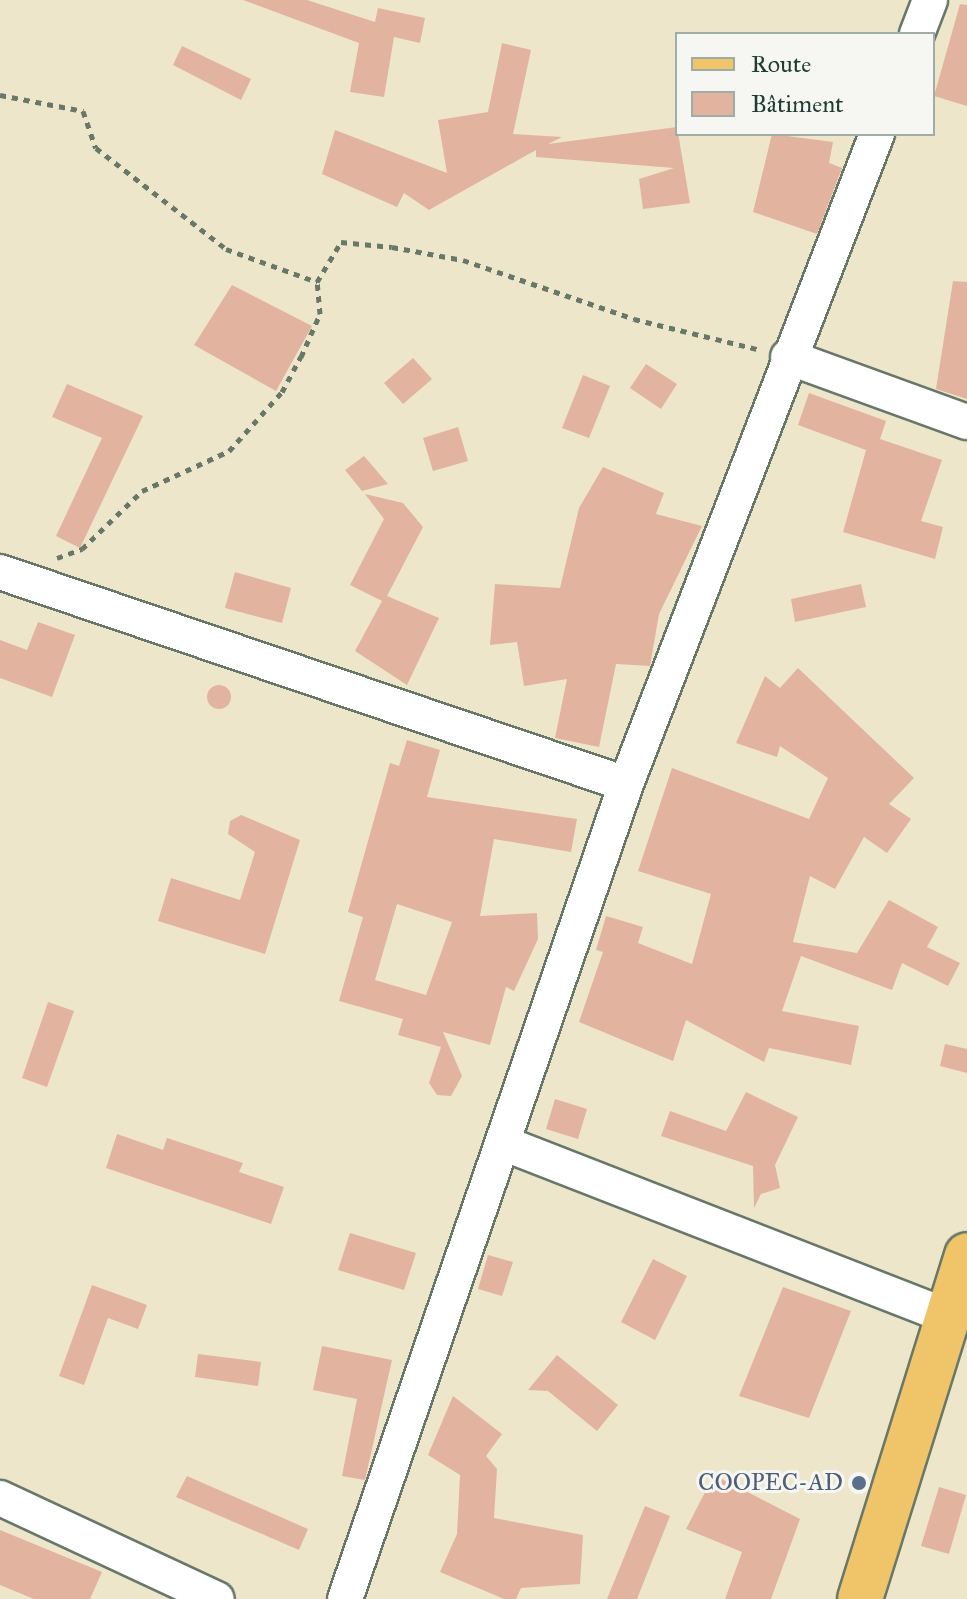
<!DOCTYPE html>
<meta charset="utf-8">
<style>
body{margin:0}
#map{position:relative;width:967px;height:1599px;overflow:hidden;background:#ede6cb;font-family:"IM FELL Great Primer",serif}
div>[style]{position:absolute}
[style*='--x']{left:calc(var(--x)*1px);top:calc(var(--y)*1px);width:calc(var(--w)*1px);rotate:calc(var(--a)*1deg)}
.building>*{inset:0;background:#e2b49f}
.round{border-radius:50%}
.path>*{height:5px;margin-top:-2.5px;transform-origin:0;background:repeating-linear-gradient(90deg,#677869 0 6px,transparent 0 12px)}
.roads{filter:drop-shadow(2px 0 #677869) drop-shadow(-2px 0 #677869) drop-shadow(0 2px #677869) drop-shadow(0 -2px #677869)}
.minor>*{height:34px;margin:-17px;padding:0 17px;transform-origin:17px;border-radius:17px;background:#fff}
.primary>*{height:44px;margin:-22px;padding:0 22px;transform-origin:22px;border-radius:22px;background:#f0c469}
.dots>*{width:22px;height:22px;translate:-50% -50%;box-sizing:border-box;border:4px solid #f6f6f2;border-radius:50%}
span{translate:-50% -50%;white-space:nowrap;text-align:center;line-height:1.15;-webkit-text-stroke:6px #f6f6f2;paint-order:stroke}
.service-label{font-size:24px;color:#4e5e75}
.right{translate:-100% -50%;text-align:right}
.legend{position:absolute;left:675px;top:32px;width:260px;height:104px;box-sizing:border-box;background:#f6f6f2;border:2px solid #a0aca6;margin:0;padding:10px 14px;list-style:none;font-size:24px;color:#1f3d34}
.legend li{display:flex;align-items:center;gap:16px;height:40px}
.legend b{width:40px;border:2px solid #a0aca6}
</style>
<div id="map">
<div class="building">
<i style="clip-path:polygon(243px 0,307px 0,375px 22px,378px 8px,425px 18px,420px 43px,394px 37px,384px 97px,350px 92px,359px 43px)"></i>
<i style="clip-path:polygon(960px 4px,967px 5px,967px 106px,934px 96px)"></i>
<i style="clip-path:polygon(502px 43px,531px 50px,513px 134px,562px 137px,548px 144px,677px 127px,690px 203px,643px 209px,639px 179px,674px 168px,536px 157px,536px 150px,429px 210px,404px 193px,397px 207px,322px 174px,335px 130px,447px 173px,438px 120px,488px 112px)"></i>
<i style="clip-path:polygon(182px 46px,251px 79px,241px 100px,173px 65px)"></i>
<i style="clip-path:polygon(772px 134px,833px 142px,829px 163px,842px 168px,817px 234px,753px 212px)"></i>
<i style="clip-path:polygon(953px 281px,967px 282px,967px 399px,936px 389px)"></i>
<i style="clip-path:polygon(232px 285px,312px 326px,276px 391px,194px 345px)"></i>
<i style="clip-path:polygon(413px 358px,432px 379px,403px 404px,384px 383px)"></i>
<i style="clip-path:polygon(646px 364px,677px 384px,661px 409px,630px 388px)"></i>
<i style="clip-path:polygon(583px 375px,610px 386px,589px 438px,562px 428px)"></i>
<i style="clip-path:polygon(67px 384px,143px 416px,80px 548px,56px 536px,102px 438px,52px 417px)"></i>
<i style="clip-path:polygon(809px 393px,886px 421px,880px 439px,942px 460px,921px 521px,943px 527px,935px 559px,843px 532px,866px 450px,798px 425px)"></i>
<i style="clip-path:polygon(458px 427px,468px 461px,433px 471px,423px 438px)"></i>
<i style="clip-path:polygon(364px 456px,388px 484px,362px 491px,345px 470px)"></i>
<i style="clip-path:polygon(603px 467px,664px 493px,656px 514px,702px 526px,659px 614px,650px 666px,616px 664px,599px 747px,555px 738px,567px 679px,524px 686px,517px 642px,490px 645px,495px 584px,560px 588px,579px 508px)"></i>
<i style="clip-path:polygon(365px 494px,403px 503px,423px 527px,387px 596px,439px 618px,407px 685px,355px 651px,382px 601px,350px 585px,384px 519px)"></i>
<i style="clip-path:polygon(235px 572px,291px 588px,282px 623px,225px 608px)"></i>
<i style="clip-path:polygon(861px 584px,866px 607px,795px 622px,791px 599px)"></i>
<i style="clip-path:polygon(38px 622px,75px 635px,52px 697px,0 678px,0 640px,27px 650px)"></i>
<i style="clip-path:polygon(798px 668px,914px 778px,889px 804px,911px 819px,887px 853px,864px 837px,835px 889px,810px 876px,793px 942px,857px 953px,889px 900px,938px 927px,927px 947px,960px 963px,948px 986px,902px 963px,892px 990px,801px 956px,782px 1011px,859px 1026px,851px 1065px,769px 1048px,764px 1062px,686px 1020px,673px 1061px,579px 1022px,603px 952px,596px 950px,606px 916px,643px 927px,638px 943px,692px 964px,711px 894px,638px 871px,672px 768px,809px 819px,828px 778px,780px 746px,777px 757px,736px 743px,765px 676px,780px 688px)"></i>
<i class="round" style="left:207px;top:685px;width:24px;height:24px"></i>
<i style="clip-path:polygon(evenodd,407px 740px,440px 750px,427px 797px,577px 819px,571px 852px,494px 839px,480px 916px,537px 913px,538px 939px,514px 991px,506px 987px,490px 1045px,443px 1032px,462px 1076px,451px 1096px,437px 1095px,429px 1083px,441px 1047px,398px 1035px,403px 1019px,339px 1001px,363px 917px,348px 912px,390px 763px,399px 766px,407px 740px,397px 904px,452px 922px,426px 995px,375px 980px,397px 904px)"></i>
<i style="clip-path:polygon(241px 815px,300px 840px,265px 954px,158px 921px,171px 878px,240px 900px,255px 852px,228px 834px,230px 821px)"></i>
<i style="clip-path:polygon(48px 1002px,74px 1011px,47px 1087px,22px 1078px)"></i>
<i style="clip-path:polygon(945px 1044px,967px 1049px,967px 1073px,940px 1066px)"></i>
<i style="clip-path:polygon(746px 1092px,798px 1117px,775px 1165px,780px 1188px,761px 1194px,754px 1208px,753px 1166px,661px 1136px,670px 1111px,726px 1131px)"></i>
<i style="clip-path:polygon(555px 1099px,587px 1109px,578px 1139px,546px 1129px)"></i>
<i style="clip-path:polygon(117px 1134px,163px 1150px,167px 1138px,243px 1163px,239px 1172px,284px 1187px,271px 1224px,106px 1168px)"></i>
<i style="clip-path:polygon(350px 1233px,416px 1253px,404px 1290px,338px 1270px)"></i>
<i style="clip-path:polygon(488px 1255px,513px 1262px,502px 1296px,478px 1289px)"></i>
<i style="clip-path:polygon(653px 1259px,687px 1276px,655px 1340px,621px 1322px)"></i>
<i style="clip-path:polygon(92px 1285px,147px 1305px,138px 1329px,108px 1318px,84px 1385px,59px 1376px)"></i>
<i style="clip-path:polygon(783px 1287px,851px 1311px,809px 1418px,739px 1396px)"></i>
<i style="clip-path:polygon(322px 1346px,392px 1360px,365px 1480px,342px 1476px,357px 1399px,313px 1390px)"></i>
<i style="clip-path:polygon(198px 1354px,261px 1362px,258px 1386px,195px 1377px)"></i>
<i style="clip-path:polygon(557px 1355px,618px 1405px,597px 1431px,548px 1391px,528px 1390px)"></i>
<i style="clip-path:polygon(453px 1396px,502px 1434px,486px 1456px,497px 1469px,494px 1518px,583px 1535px,580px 1584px,521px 1588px,516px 1599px,504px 1599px,440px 1572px,457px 1534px,460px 1475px,428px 1455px)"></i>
<i style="clip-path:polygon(714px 1475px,800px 1519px,771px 1599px,725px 1599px,742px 1552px,686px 1529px)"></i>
<i style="clip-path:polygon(187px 1476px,308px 1529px,299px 1550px,176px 1497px)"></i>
<i style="clip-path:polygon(939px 1487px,966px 1495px,949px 1554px,921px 1546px)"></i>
<i style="clip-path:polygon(645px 1506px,670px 1516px,637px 1599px,607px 1599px)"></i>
<i style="clip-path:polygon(0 1530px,102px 1572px,90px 1599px,34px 1599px,0 1585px)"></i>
</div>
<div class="path">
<i style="--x:0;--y:95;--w:85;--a:10.9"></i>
<i style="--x:83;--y:111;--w:39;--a:71"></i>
<i style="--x:96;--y:148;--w:165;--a:37.8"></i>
<i style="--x:226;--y:249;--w:97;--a:19.9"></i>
<i style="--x:317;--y:282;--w:47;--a:-59"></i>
<i style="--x:341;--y:242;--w:51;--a:5.6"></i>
<i style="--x:392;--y:247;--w:72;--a:10.4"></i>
<i style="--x:463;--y:260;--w:181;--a:19"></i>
<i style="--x:634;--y:319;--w:127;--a:13.7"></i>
<i style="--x:57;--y:558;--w:27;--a:-20"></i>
<i style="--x:82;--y:549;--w:83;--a:-44"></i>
<i style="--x:142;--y:491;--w:96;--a:-24.7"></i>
<i style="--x:229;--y:451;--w:79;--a:-48.1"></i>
<i style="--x:282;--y:392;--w:40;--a:-62"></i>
<i style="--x:301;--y:357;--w:47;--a:-66.2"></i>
<i style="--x:320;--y:314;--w:32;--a:-95"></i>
</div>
<div class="roads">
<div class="minor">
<i style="--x:917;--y:34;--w:36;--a:-69"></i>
<i style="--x:788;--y:357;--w:190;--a:20"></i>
<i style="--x:0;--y:572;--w:661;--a:18.71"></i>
<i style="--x:503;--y:1143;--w:477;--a:21.3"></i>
<i style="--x:0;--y:1498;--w:239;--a:25"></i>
<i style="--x:345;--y:1599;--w:862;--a:-70.98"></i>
<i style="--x:626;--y:784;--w:697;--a:-68.89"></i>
</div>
<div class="primary">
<i style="--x:860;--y:1599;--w:360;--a:-72.7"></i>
</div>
</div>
<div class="dots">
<i style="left:859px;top:1483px;background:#5c6f8a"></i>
</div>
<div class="service-label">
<span class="right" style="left:843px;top:1483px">COOPEC-AD</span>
</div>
<ul class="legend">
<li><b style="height:10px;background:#f0c469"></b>Route</li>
<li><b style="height:22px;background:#e2b49f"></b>Bâtiment</li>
</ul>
</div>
